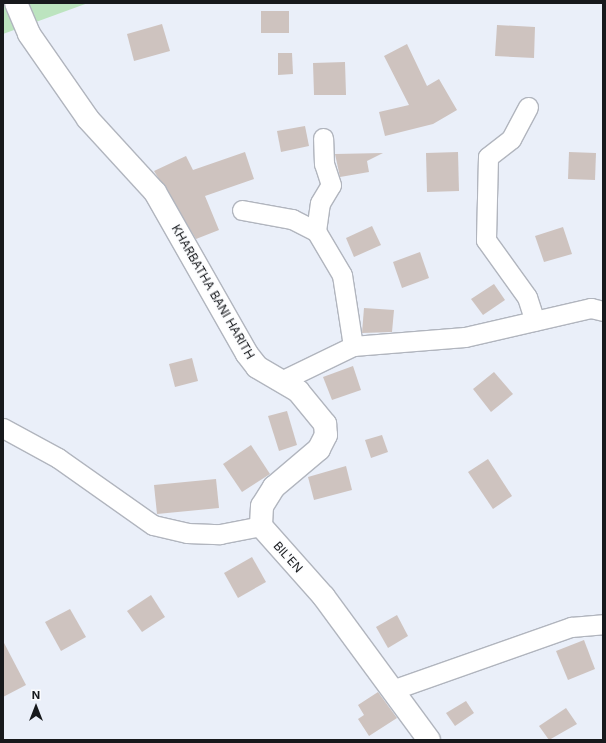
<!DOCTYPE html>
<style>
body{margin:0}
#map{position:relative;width:606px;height:743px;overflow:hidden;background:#eaeff9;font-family:Inter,sans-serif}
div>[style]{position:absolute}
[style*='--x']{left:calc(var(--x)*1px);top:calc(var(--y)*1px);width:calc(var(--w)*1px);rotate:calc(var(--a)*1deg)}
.green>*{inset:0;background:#bce4bf}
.building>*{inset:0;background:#cec3bf}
.roads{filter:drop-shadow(1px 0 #b1b5be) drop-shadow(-1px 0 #b1b5be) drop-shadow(0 1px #b1b5be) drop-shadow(0 -1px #b1b5be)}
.minor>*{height:19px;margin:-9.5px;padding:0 9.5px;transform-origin:9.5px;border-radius:9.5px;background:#fff}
.tertiary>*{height:22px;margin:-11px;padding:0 11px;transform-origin:11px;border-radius:11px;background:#fff}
span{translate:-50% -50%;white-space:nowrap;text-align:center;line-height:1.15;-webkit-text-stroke:3px #fbfcfe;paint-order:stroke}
.street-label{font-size:12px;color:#17191c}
.frame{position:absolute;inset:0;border:4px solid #17191c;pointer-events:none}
.north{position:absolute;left:16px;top:687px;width:40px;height:40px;-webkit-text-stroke:3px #fbfcfe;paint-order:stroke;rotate:0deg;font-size:11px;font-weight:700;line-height:16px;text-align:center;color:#17191c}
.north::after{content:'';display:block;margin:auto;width:14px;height:18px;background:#17191c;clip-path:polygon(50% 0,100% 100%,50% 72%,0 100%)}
</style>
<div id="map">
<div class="green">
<i style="clip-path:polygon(3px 3px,88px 3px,3px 34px)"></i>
</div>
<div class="building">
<i style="clip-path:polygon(261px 11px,289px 11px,289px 33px,261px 33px)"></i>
<i style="clip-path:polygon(162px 24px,170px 51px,134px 61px,127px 34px)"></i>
<i style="clip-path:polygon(497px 25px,535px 27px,534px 58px,495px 56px)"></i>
<i style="clip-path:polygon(407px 44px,427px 86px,439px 79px,457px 110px,433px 124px,385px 136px,379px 112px,409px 105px,384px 56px)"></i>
<i style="clip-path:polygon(278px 53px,292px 53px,293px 74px,278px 75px)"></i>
<i style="clip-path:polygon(345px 62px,346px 95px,314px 95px,313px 63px)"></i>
<i style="clip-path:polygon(305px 126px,309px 146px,281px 152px,277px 131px)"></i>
<i style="clip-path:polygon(245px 152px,254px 179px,205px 196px,219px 230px,196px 239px,154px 171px,186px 156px,193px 170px)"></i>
<i style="clip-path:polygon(458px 152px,459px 191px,427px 192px,426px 153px)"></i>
<i style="clip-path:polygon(569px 152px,596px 153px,595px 180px,568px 179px)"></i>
<i style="clip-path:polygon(383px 153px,367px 161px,369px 172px,340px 177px,335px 154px)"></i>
<i style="clip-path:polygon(372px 226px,381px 245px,354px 257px,346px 238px)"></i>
<i style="clip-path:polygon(563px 227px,572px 254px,544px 262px,535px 236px)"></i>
<i style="clip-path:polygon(420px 252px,429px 278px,402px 288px,393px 262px)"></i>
<i style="clip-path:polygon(494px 284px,505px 300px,483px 315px,471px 299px)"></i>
<i style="clip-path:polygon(364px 308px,394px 310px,392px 332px,362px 333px)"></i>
<i style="clip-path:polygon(192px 358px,198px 381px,175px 387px,169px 364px)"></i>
<i style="clip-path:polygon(353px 366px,361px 390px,332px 400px,323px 377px)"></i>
<i style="clip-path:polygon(494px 372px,513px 394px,491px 412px,473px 389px)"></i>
<i style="clip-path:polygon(287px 411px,297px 445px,279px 451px,268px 416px)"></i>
<i style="clip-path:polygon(382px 435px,388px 452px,371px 458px,365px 440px)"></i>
<i style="clip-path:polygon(251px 445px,270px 474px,242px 492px,223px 464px)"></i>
<i style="clip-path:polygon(488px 459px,512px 496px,493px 509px,468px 472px)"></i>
<i style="clip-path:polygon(346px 466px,352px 490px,314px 500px,308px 477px)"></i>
<i style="clip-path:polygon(216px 479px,219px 508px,157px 514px,154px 485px)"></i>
<i style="clip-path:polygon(252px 557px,266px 582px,238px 598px,224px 573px)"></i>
<i style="clip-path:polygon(151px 595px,165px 617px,142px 632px,127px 611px)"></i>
<i style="clip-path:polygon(70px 609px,86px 637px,61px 651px,45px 622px)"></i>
<i style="clip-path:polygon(397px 615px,408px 636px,388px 648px,376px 627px)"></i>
<i style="clip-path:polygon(584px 640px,595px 669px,568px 680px,556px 651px)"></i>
<i style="clip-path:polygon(3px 641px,26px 685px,3px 697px)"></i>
<i style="clip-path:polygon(378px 692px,397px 718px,369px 736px,358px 719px,364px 715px,358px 705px)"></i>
<i style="clip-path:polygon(466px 701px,474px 713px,455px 726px,446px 713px)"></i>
<i style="clip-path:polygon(566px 708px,577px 724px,549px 740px,539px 726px)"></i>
</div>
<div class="roads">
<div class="minor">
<i style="--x:528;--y:107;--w:36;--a:118"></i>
<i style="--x:511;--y:139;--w:29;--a:142"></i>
<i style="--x:488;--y:157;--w:83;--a:91.4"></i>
<i style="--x:486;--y:240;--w:70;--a:54.3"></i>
<i style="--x:527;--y:297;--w:25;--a:72"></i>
<i style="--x:242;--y:210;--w:51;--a:10.2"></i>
<i style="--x:292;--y:219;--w:27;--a:27"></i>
<i style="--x:316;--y:231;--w:51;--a:59.4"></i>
<i style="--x:342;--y:275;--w:72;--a:81.2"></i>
<i style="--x:316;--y:231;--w:28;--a:-82"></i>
<i style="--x:320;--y:203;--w:21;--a:-59"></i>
<i style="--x:331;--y:185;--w:22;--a:-108"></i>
<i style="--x:324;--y:164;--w:26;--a:-92"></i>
<i style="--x:283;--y:380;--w:78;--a:-25.9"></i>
<i style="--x:353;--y:346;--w:112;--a:-4.6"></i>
<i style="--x:465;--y:337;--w:129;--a:-13"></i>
<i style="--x:591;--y:308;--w:12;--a:14"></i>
<i style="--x:3;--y:428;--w:63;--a:28.6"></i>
<i style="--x:58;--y:458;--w:116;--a:35.2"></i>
<i style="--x:153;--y:525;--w:35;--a:13"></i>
<i style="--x:187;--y:533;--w:33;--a:2"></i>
<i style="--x:220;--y:534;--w:42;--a:-11"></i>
<i style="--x:392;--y:690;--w:190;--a:-19.4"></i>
<i style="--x:571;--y:627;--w:32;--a:-5"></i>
</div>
<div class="tertiary">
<i style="--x:16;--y:3;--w:34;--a:67"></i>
<i style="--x:29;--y:34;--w:103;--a:55.2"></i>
<i style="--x:88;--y:119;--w:99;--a:47.5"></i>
<i style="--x:155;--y:192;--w:186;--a:60.4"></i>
<i style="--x:247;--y:354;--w:16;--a:52"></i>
<i style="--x:257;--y:367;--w:48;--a:30.3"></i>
<i style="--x:298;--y:391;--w:43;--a:50.7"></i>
<i style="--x:325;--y:424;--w:11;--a:85"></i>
<i style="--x:326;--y:435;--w:16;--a:117"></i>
<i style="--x:319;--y:449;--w:59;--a:139.8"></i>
<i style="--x:274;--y:487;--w:22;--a:122"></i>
<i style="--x:262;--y:506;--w:20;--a:93"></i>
<i style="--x:261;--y:526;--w:95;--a:48.4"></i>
<i style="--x:324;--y:597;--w:177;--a:53.7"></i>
</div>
</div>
<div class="street-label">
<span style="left:213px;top:292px;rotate:60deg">KHARBATHA BANI HARITH</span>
<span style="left:288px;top:557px;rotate:48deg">BIL'EN</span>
</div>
<div class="frame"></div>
<div class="north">N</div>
</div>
